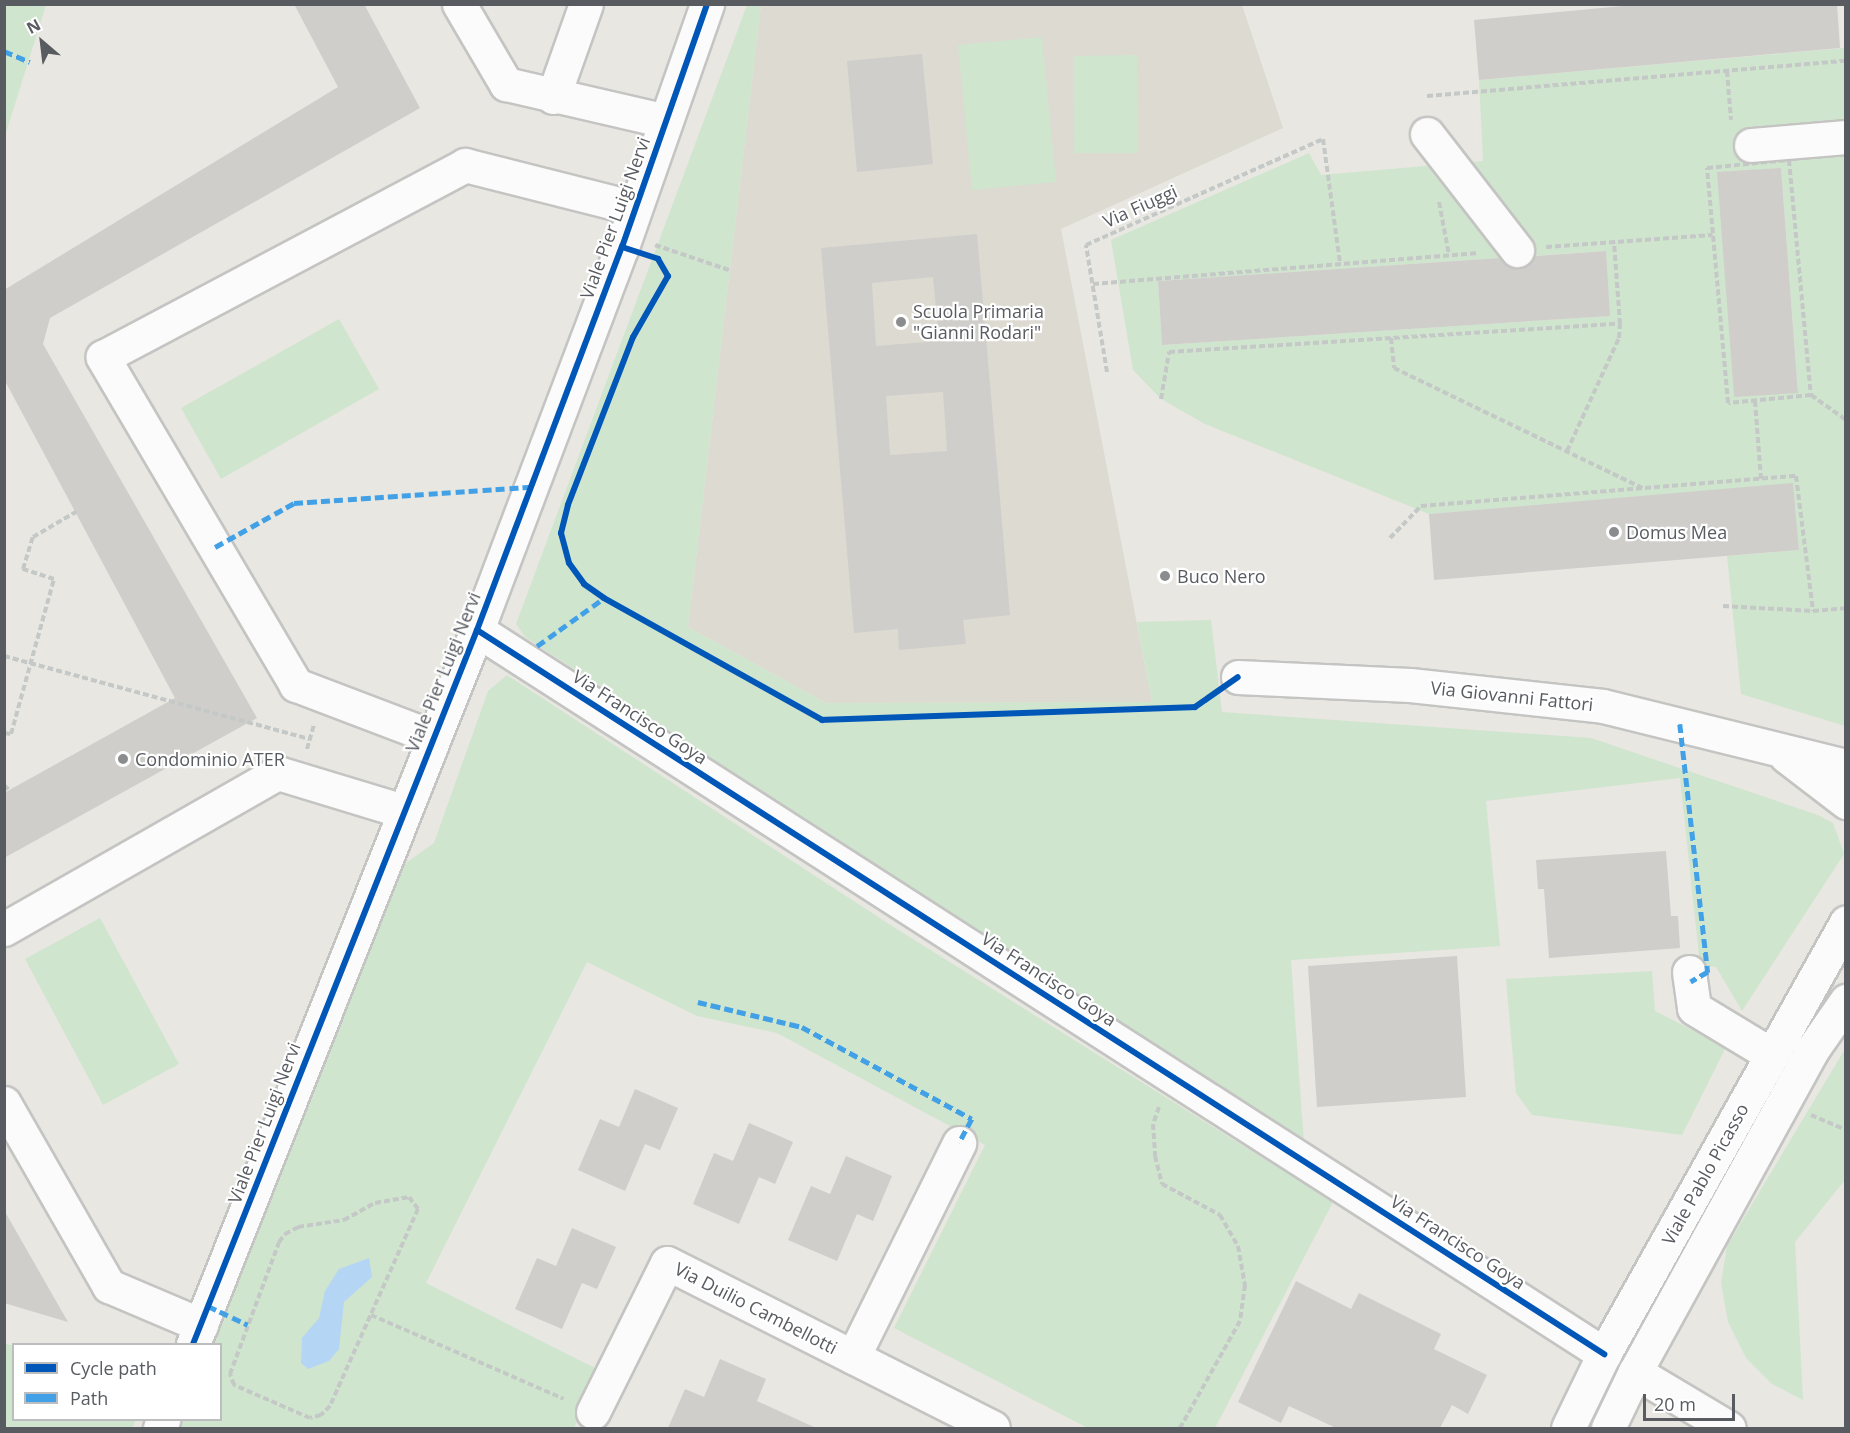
<!DOCTYPE html>
<style>
body{margin:0}
#map{position:relative;width:1850px;height:1433px;overflow:hidden;background:#e8e7e2;font-family:"Open Sans",sans-serif}
div>[style]{position:absolute}
[style*='--x']{left:calc(var(--x)*1px);top:calc(var(--y)*1px);width:calc(var(--w)*1px);rotate:calc(var(--a)*1deg)}
.education>*{inset:0;background:#dcdad1}
.green>*{inset:0;background:#d0e5ce}
.water>*{inset:0;background:#b4d5f4}
.building>*{inset:0;background:#cfcecb}
.path>*{height:4px;margin-top:-2px;transform-origin:0;background:repeating-linear-gradient(90deg,#c4c8c6 0 6px,transparent 0 9px)}
.roads{filter:drop-shadow(2px 0 #c4c4c3) drop-shadow(-2px 0 #c4c4c3) drop-shadow(0 2px #c4c4c3) drop-shadow(0 -2px #c4c4c3)}
.minor>*{height:33px;margin:-16.5px;padding:0 16.5px;transform-origin:16.5px;border-radius:16.5px;background:#fcfbfb}
.quiet>*{height:4.5px;margin-top:-2.25px;transform-origin:0;background:repeating-linear-gradient(90deg,#42a1e6 0 9px,transparent 0 13.5px)}
.cycleway>*{height:6px;margin:-3px;padding:0 3px;transform-origin:3px;border-radius:3px;background:#0057b8}
.dots>*{width:16px;height:16px;translate:-50% -50%;box-sizing:border-box;border:3px solid #fff;border-radius:50%}
span{translate:-50% -50%;white-space:nowrap;text-align:center;line-height:1.15;-webkit-text-stroke:4.5px #fff;paint-order:stroke}
.street-label{font-size:18px;color:#585b60}
.poi-label{font-size:18px;color:#585b60}
.left{translate:0 -50%;text-align:left}
.frame{position:absolute;inset:0;border:6px solid #585b60;pointer-events:none}
.legend{position:absolute;left:12px;top:1343px;width:210px;height:78px;box-sizing:border-box;background:#fff;border:2px solid #bcbdbf;margin:0;padding:8px 10px;list-style:none;font-size:18px;color:#585b60}
.legend li{display:flex;align-items:center;gap:12px;height:30px}
.legend b{width:30px;border:2px solid #bcbdbf}
.north{position:absolute;left:12px;top:12px;width:60px;height:60px;-webkit-text-stroke:4px #fff;paint-order:stroke;rotate:332deg;font-size:16px;font-weight:700;line-height:24px;text-align:center;color:#585b60}
.north::after{content:'';display:block;margin:auto;width:21px;height:27px;background:#585b60;clip-path:polygon(50% 0,100% 100%,50% 72%,0 100%)}
.scale{position:absolute;left:1643px;top:1394px;width:92px;height:27px;box-sizing:border-box;border:3px solid #585b60;border-top:0;padding-left:8px;font-size:18px;line-height:21px;white-space:nowrap;color:#585b60;-webkit-text-stroke:4px #fff;paint-order:stroke}
</style>
<div id="map">
<div class="education">
<i style="clip-path:polygon(761px 5px,1242px 5px,1283px 128px,1061px 229px,1152px 702px,826px 703px,688px 627px)"></i>
</div>
<div class="green">
<i style="clip-path:polygon(5px 4px,46px 5px,5px 136px,4px 5px)"></i>
<i style="clip-path:polygon(747px 5px,761px 5px,688px 627px,826px 703px,1152px 702px,1137px 622px,1211px 620px,1222px 712px,1591px 738px,1818px 815px,1833px 823px,1844px 854px,1742px 1011px,1716px 967px,1700px 965px,1680px 778px,1486px 801px,1500px 946px,1291px 960px,1304px 1144px,525px 637px,516px 624px)"></i>
<i style="clip-path:polygon(1042px 37px,1056px 182px,972px 190px,958px 45px)"></i>
<i style="clip-path:polygon(evenodd,1845px 48px,1845px 726px,1741px 694px,1727px 556px,1799px 550px,1793px 484px,1429px 514px,1205px 424px,1161px 399px,1133px 370px,1111px 240px,1309px 153px,1321px 175px,1483px 161px,1479px 80px,1845px 48px,1781px 168px,1798px 392px,1734px 397px,1718px 173px,1781px 168px,1845px 48px,1605px 251px,1609px 316px,1162px 345px,1158px 281px,1605px 251px)"></i>
<i style="clip-path:polygon(1137px 55px,1138px 153px,1074px 153px,1073px 56px)"></i>
<i style="clip-path:polygon(339px 319px,379px 389px,221px 479px,181px 408px)"></i>
<i style="clip-path:polygon(507px 675px,892px 926px,1333px 1202px,1215px 1428px,1088px 1428px,894px 1328px,985px 1145px,777px 1033px,697px 1016px,587px 962px,426px 1283px,601px 1371px,574px 1428px,167px 1428px,171px 1420px,220px 1420px,220px 1344px,201px 1344px,388px 876px,434px 843px,488px 691px)"></i>
<i style="clip-path:polygon(100px 918px,179px 1064px,103px 1105px,25px 959px)"></i>
<i style="clip-path:polygon(1652px 971px,1655px 1011px,1726px 1047px,1682px 1135px,1532px 1115px,1516px 1093px,1506px 979px)"></i>
<i style="clip-path:polygon(1845px 1049px,1845px 1180px,1795px 1242px,1803px 1400px,1772px 1384px,1746px 1358px,1728px 1322px,1721px 1283px,1727px 1246px)"></i>
<i style="clip-path:polygon(4px 1343px,13px 1346px,14px 1420px,136px 1420px,132px 1428px,5px 1428px)"></i>
</div>
<div class="water">
<i style="clip-path:polygon(369px 1258px,372px 1277px,344px 1302px,339px 1349px,329px 1361px,308px 1369px,301px 1363px,302px 1338px,319px 1318px,325px 1291px,339px 1269px)"></i>
</div>
<div class="building">
<i style="clip-path:polygon(294px 4px,364px 4px,420px 108px,50px 318px,43px 344px,257px 718px,4px 858px,4px 793px,175px 698px,4px 379px,4px 290px,338px 87px)"></i>
<i style="clip-path:polygon(1644px 4px,1837px 4px,1840px 48px,1479px 80px,1474px 20px)"></i>
<i style="clip-path:polygon(922px 54px,933px 164px,857px 172px,847px 61px)"></i>
<i style="clip-path:polygon(1781px 168px,1798px 393px,1734px 397px,1717px 172px)"></i>
<i style="clip-path:polygon(evenodd,977px 234px,1010px 615px,963px 620px,966px 644px,899px 650px,898px 629px,854px 633px,821px 248px,977px 234px,933px 277px,939px 341px,876px 346px,872px 283px,933px 277px,977px 234px,943px 392px,947px 451px,890px 455px,886px 396px,943px 392px)"></i>
<i style="clip-path:polygon(1606px 251px,1610px 316px,1162px 345px,1158px 281px,1500px 258px,1509px 267px,1519px 269px,1535px 256px)"></i>
<i style="clip-path:polygon(1793px 483px,1799px 550px,1434px 580px,1429px 514px)"></i>
<i style="clip-path:polygon(1666px 851px,1671px 916px,1678px 916px,1680px 948px,1549px 958px,1544px 889px,1538px 889px,1536px 860px)"></i>
<i style="clip-path:polygon(1457px 956px,1466px 1097px,1317px 1107px,1308px 966px)"></i>
<i style="clip-path:polygon(635px 1089px,678px 1108px,660px 1150px,645px 1144px,625px 1191px,578px 1170px,600px 1119px,619px 1127px)"></i>
<i style="clip-path:polygon(749px 1123px,793px 1142px,775px 1184px,759px 1177px,739px 1224px,693px 1204px,714px 1153px,733px 1161px)"></i>
<i style="clip-path:polygon(846px 1156px,892px 1176px,873px 1221px,857px 1214px,837px 1261px,788px 1240px,811px 1186px,830px 1194px)"></i>
<i style="clip-path:polygon(4px 1210px,68px 1322px,4px 1303px)"></i>
<i style="clip-path:polygon(572px 1228px,616px 1247px,597px 1289px,582px 1283px,562px 1329px,515px 1309px,537px 1258px,556px 1266px)"></i>
<i style="clip-path:polygon(1296px 1281px,1351px 1309px,1359px 1293px,1441px 1334px,1434px 1349px,1487px 1375px,1468px 1414px,1452px 1405px,1440px 1428px,1336px 1428px,1289px 1406px,1281px 1423px,1238px 1402px)"></i>
<i style="clip-path:polygon(720px 1359px,766px 1379px,757px 1401px,816px 1428px,668px 1428px,685px 1389px,704px 1397px)"></i>
</div>
<div class="path">
<i style="--x:1727;--y:71;--w:49;--a:85.3"></i>
<i style="--x:1427;--y:96;--w:420;--a:-4.8"></i>
<i style="--x:1789;--y:160;--w:236;--a:84.7"></i>
<i style="--x:1811;--y:395;--w:83;--a:174.5"></i>
<i style="--x:1728;--y:403;--w:236;--a:-95.1"></i>
<i style="--x:1707;--y:168;--w:82;--a:-5.6"></i>
<i style="--x:1439;--y:202;--w:54;--a:79.3"></i>
<i style="--x:655;--y:245;--w:78;--a:18.7"></i>
<i style="--x:1546;--y:247;--w:167;--a:-4.1"></i>
<i style="--x:1093;--y:284;--w:387;--a:-4.6"></i>
<i style="--x:1391;--y:338;--w:30;--a:84"></i>
<i style="--x:1394;--y:368;--w:276;--a:25.8"></i>
<i style="--x:1107;--y:372;--w:129;--a:-99.4"></i>
<i style="--x:1086;--y:245;--w:260;--a:-24.1"></i>
<i style="--x:1323;--y:139;--w:125;--a:82.2"></i>
<i style="--x:1811;--y:395;--w:43;--a:35.5"></i>
<i style="--x:1161;--y:399;--w:48;--a:-80.3"></i>
<i style="--x:1169;--y:352;--w:452;--a:-3.6"></i>
<i style="--x:1620;--y:324;--w:82;--a:-94.2"></i>
<i style="--x:1755;--y:401;--w:78;--a:85.6"></i>
<i style="--x:1567;--y:451;--w:124;--a:-65.3"></i>
<i style="--x:1619;--y:338;--w:14;--a:-86"></i>
<i style="--x:1390;--y:538;--w:45;--a:-45.9"></i>
<i style="--x:1421;--y:506;--w:376;--a:-4.6"></i>
<i style="--x:1796;--y:476;--w:136;--a:82.8"></i>
<i style="--x:1723;--y:606;--w:90;--a:3.2"></i>
<i style="--x:1813;--y:611;--w:33;--a:-5"></i>
<i style="--x:4;--y:656;--w:317;--a:15.2"></i>
<i style="--x:4;--y:733;--w:7;--a:8"></i>
<i style="--x:11;--y:734;--w:161;--a:-74.5"></i>
<i style="--x:54;--y:579;--w:33;--a:-162"></i>
<i style="--x:23;--y:569;--w:34;--a:-73"></i>
<i style="--x:33;--y:537;--w:50;--a:-30.2"></i>
<i style="--x:307;--y:749;--w:26;--a:-74"></i>
<i style="--x:4;--y:785;--w:7;--a:45"></i>
<i style="--x:1159;--y:1107;--w:18;--a:109"></i>
<i style="--x:1153;--y:1124;--w:32;--a:86"></i>
<i style="--x:1155;--y:1156;--w:29;--a:76"></i>
<i style="--x:1162;--y:1184;--w:66;--a:28.1"></i>
<i style="--x:1220;--y:1215;--w:36;--a:60"></i>
<i style="--x:1238;--y:1246;--w:40;--a:80"></i>
<i style="--x:1245;--y:1285;--w:36;--a:98"></i>
<i style="--x:1240;--y:1321;--w:123;--a:119.3"></i>
<i style="--x:1811;--y:1115;--w:38;--a:23"></i>
<i style="--x:409;--y:1197;--w:15;--a:53"></i>
<i style="--x:418;--y:1209;--w:216;--a:114.1"></i>
<i style="--x:330;--y:1406;--w:13;--a:135"></i>
<i style="--x:321;--y:1415;--w:11;--a:165"></i>
<i style="--x:310;--y:1418;--w:83;--a:-156.5"></i>
<i style="--x:234;--y:1385;--w:12;--a:-110"></i>
<i style="--x:230;--y:1374;--w:141;--a:-69.6"></i>
<i style="--x:279;--y:1242;--w:10;--a:-53"></i>
<i style="--x:285;--y:1234;--w:15;--a:-28"></i>
<i style="--x:298;--y:1227;--w:47;--a:-8.7"></i>
<i style="--x:344;--y:1220;--w:35;--a:-29"></i>
<i style="--x:375;--y:1203;--w:35;--a:-10"></i>
<i style="--x:371;--y:1315;--w:210;--a:23.5"></i>
</div>
<div class="roads">
<div class="minor">
<i style="--x:459;--y:4;--w:93;--a:59.6"></i>
<i style="--x:506;--y:84;--w:164;--a:13"></i>
<i style="--x:553;--y:97;--w:99;--a:-70.5"></i>
<i style="--x:1427;--y:134;--w:147;--a:52.2"></i>
<i style="--x:1751;--y:145;--w:95;--a:-4.8"></i>
<i style="--x:477;--y:630;--w:1340;--a:32.72"></i>
<i style="--x:1238;--y:677;--w:172;--a:2.7"></i>
<i style="--x:1410;--y:685;--w:194;--a:6.2"></i>
<i style="--x:1603;--y:706;--w:250;--a:13.9"></i>
<i style="--x:433;--y:737;--w:147;--a:-159.2"></i>
<i style="--x:296;--y:685;--w:381;--a:-120.5"></i>
<i style="--x:103;--y:357;--w:410;--a:-27.9"></i>
<i style="--x:465;--y:165;--w:175;--a:14.2"></i>
<i style="--x:1786;--y:756;--w:76;--a:37.5"></i>
<i style="--x:4;--y:929;--w:315;--a:-29.7"></i>
<i style="--x:278;--y:773;--w:131;--a:16.9"></i>
<i style="--x:1689;--y:972;--w:36;--a:82"></i>
<i style="--x:1694;--y:1008;--w:91;--a:31.1"></i>
<i style="--x:4;--y:1103;--w:211;--a:60.2"></i>
<i style="--x:109;--y:1286;--w:100;--a:23"></i>
<i style="--x:193;--y:1344;--w:768;--a:-68.31"></i>
<i style="--x:477;--y:630;--w:410;--a:-69.3"></i>
<i style="--x:622;--y:247;--w:257;--a:-70.7"></i>
<i style="--x:853;--y:1357;--w:239;--a:-63.6"></i>
<i style="--x:1635;--y:1372;--w:109;--a:30.8"></i>
<i style="--x:593;--y:1412;--w:166;--a:-63.6"></i>
<i style="--x:667;--y:1263;--w:365;--a:26.8"></i>
<i style="--x:160;--y:1428;--w:9;--a:-69"></i>
<i style="--x:1568;--y:1428;--w:82;--a:-64.1"></i>
<i style="--x:1604;--y:1354;--w:495;--a:-60.7"></i>
<i style="--x:1608;--y:1428;--w:62;--a:-64.3"></i>
<i style="--x:1635;--y:1372;--w:367;--a:-61.2"></i>
<i style="--x:1812;--y:1050;--w:60;--a:-55.2"></i>
</div>
</div>
<div class="quiet">
<i style="--x:4;--y:51;--w:28;--a:23"></i>
<i style="--x:215;--y:547;--w:90;--a:-29.1"></i>
<i style="--x:294;--y:503;--w:238;--a:-3.9"></i>
<i style="--x:537;--y:646;--w:82;--a:-35.6"></i>
<i style="--x:1680;--y:724;--w:250;--a:83.6"></i>
<i style="--x:1708;--y:972;--w:20;--a:150"></i>
<i style="--x:698;--y:1002;--w:107;--a:13.5"></i>
<i style="--x:802;--y:1027;--w:193;--a:28.4"></i>
<i style="--x:972;--y:1119;--w:27;--a:118"></i>
<i style="--x:208;--y:1306;--w:44;--a:25.4"></i>
</div>
<div class="cycleway">
<i style="--x:622;--y:247;--w:38;--a:18"></i>
<i style="--x:658;--y:259;--w:20;--a:60"></i>
<i style="--x:668;--y:276;--w:70;--a:119.8"></i>
<i style="--x:633;--y:337;--w:180;--a:111.2"></i>
<i style="--x:568;--y:505;--w:29;--a:104"></i>
<i style="--x:561;--y:533;--w:31;--a:75"></i>
<i style="--x:569;--y:563;--w:26;--a:54"></i>
<i style="--x:584;--y:584;--w:24;--a:35"></i>
<i style="--x:604;--y:598;--w:250;--a:29.2"></i>
<i style="--x:822;--y:720;--w:373;--a:-2"></i>
<i style="--x:1195;--y:707;--w:52;--a:-34.9"></i>
<i style="--x:477;--y:630;--w:1340;--a:32.72"></i>
<i style="--x:193;--y:1344;--w:768;--a:-68.31"></i>
<i style="--x:477;--y:630;--w:410;--a:-69.3"></i>
<i style="--x:622;--y:247;--w:257;--a:-70.7"></i>
</div>
<div class="dots">
<i style="left:901px;top:322px;background:#8a8c8e"></i>
<i style="left:1614px;top:532px;background:#8a8c8e"></i>
<i style="left:1165px;top:576px;background:#8a8c8e"></i>
<i style="left:123px;top:759px;background:#8a8c8e"></i>
</div>
<div class="street-label">
<span style="left:1140px;top:206px;rotate:-24deg">Via Fiuggi</span>
<span style="left:615px;top:218px;rotate:-70deg">Viale Pier Luigi Nervi</span>
<span style="left:443px;top:672px;rotate:-68deg">Viale Pier Luigi Nervi</span>
<span style="left:1512px;top:696px;rotate:6deg">Via Giovanni Fattori</span>
<span style="left:640px;top:717px;rotate:33deg">Via Francisco Goya</span>
<span style="left:1049px;top:979px;rotate:33deg">Via Francisco Goya</span>
<span style="left:264px;top:1123px;rotate:-69deg">Viale Pier Luigi Nervi</span>
<span style="left:1705px;top:1174px;rotate:-61deg">Viale Pablo Picasso</span>
<span style="left:1458px;top:1242px;rotate:33deg">Via Francisco Goya</span>
<span style="left:756px;top:1308px;rotate:27deg">Via Duilio Cambellotti</span>
</div>
<div class="poi-label">
<span class="left" style="left:913px;top:322px">Scuola Primaria<br>"Gianni Rodari"</span>
<span class="left" style="left:1626px;top:532px">Domus Mea</span>
<span class="left" style="left:1177px;top:576px">Buco Nero</span>
<span class="left" style="left:135px;top:759px">Condominio ATER</span>
</div>
<div class="frame"></div>
<ul class="legend">
<li><b style="height:8px;background:#0057b8"></b>Cycle path</li>
<li><b style="height:8px;background:#42a1e6"></b>Path</li>
</ul>
<div class="north">N</div>
<div class="scale">20 m</div>
</div>
